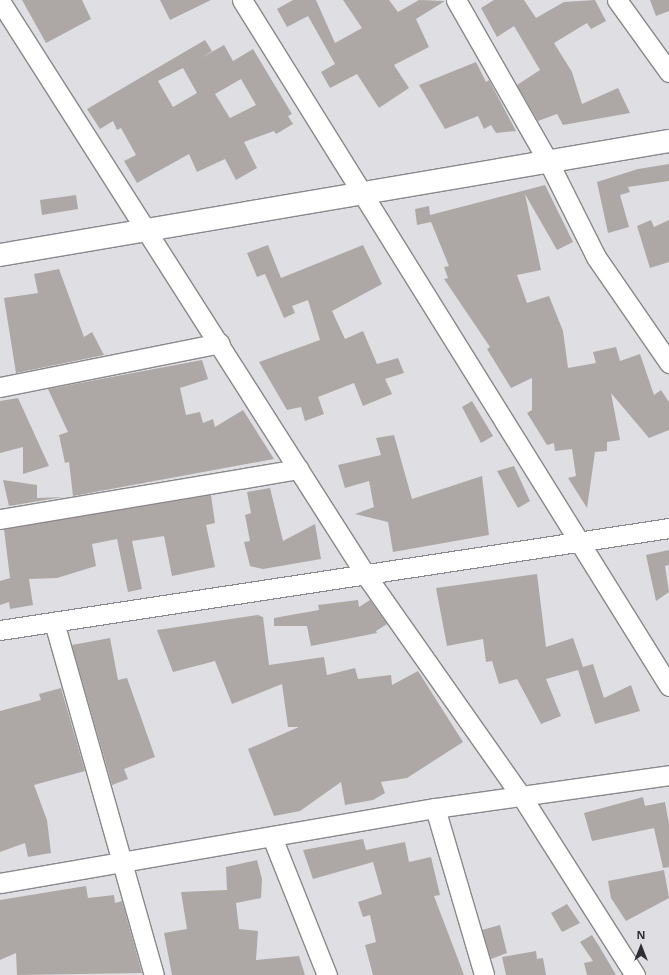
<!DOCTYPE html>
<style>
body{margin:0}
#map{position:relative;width:669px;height:975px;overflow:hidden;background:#dfdee3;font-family:"Noto Sans",sans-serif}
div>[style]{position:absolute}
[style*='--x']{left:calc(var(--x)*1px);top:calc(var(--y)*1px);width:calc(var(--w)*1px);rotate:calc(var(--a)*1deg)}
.building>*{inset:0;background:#ada8a6}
.roads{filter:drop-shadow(1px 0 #89888c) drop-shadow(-1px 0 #89888c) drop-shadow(0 1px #89888c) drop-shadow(0 -1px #89888c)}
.minor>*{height:19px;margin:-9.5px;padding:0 9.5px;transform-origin:9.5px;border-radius:9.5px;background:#fff}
.tertiary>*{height:22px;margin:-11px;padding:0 11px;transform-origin:11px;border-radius:11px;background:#fff}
span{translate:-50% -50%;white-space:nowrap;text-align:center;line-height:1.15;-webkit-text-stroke:3px #dfdee3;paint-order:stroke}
.north{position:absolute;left:621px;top:927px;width:40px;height:40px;-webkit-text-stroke:3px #dfdee3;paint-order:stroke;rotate:0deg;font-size:11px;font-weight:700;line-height:16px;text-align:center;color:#2f2f31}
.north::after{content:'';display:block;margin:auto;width:14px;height:18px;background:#2f2f31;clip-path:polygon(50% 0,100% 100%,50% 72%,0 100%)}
</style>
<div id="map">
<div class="building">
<i style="clip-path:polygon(22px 0,82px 0,91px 19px,46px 43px)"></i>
<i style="clip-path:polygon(160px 0,211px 0,170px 20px)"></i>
<i style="clip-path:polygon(293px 0,316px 0,335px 43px,362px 28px,343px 0,389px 0,398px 12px,419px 0,445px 1px,416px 19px,429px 47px,394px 65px,409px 88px,379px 108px,357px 74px,330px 88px,321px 72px,335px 64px,308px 16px,287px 27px,277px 9px)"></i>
<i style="clip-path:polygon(494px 0,524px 0,536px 18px,564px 2px,595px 0,606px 21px,591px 29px,587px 23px,554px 43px,572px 72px,582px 104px,618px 88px,630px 113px,563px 125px,557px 114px,538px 121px,517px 85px,540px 70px,514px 26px,497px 37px,481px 8px)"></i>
<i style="clip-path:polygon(650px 0,669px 0,669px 11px,656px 16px)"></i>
<i style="clip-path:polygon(evenodd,205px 40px,212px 51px,201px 58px,224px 45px,233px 61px,253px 49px,292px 114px,288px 116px,293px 124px,276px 134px,274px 131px,244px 142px,257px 168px,236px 180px,225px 159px,197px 172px,189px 154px,137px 183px,124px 161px,136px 155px,121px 128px,117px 130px,113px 121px,100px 129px,87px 109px,205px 40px,183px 68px,197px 93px,173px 107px,158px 81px,183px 68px,205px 40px,241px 79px,256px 105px,230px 118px,215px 94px,241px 79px)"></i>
<i style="clip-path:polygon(476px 62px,486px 82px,489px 80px,516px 131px,496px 133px,491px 125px,484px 129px,478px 116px,445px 129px,419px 85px)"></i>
<i style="clip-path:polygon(669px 164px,669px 181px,628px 187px,630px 192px,620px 195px,629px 227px,608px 233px,597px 182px,638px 169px)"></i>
<i style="clip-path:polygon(545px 185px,573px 242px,557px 250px,525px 194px,541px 270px,517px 275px,527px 303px,549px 296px,563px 331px,568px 368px,596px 363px,593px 352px,616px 347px,620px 361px,640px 354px,654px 395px,661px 390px,669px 402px,669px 430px,649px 438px,611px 393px,620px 440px,607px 442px,607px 451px,595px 452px,587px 508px,568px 478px,576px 476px,572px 449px,555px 451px,554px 443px,547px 445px,527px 413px,532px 410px,532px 378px,511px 388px,487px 349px,490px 347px,444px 279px,448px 278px,444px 267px,449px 266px,431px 222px,417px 225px,415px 209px,429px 206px,430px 215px)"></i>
<i style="clip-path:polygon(76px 195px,78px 209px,42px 215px,40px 200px)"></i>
<i style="clip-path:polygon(651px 220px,654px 227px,669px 220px,669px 262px,650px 268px,637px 226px)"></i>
<i style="clip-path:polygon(268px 245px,281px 278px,363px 245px,382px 284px,332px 311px,345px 339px,363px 331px,377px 364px,398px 358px,404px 373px,385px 379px,392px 394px,363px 406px,354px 383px,318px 397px,324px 414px,305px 421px,301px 407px,287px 410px,259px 362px,320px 340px,308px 300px,292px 306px,295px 313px,284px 318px,265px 274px,257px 277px,247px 253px)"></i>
<i style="clip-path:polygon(59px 269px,84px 337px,92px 332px,104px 355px,16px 373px,4px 298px,38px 293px,34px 274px)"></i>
<i style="clip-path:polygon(202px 360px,208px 379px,180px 388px,186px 415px,200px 412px,203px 423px,213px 419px,215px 427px,243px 410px,274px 459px,73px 496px,69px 462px,65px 463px,59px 435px,68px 432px,48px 389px)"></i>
<i style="clip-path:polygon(18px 398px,49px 466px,23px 474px,23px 447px,0 453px,0 401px)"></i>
<i style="clip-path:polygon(472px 401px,493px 436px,481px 443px,462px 407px)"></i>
<i style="clip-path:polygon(394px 435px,412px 499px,482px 476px,489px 535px,393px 552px,388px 522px,355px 514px,374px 507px,369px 481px,345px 488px,338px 465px,381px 455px,376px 438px)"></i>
<i style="clip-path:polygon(514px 466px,530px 501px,518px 508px,497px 471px)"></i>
<i style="clip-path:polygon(3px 480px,37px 485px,37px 498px,63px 497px,9px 506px)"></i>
<i style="clip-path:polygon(270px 488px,283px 541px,315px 524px,321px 559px,263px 569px,250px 566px,244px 542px,250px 541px,245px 515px,251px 513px,247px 492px)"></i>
<i style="clip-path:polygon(211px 495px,215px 523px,206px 525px,215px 567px,172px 576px,164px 536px,132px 541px,142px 589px,128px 592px,117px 539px,92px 544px,96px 566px,57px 578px,29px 579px,33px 605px,10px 609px,9px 602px,0 605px,0 581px,10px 578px,4px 529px)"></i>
<i style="clip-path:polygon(669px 550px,669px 565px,665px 566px,669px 592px,656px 601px,646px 555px)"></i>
<i style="clip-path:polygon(537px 574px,546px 647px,573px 638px,583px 667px,593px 664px,604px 698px,631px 685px,640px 711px,595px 724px,578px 670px,546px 679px,561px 716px,541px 724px,517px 679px,499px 684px,492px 661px,486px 662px,483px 639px,447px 646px,436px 588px)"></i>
<i style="clip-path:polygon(358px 600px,359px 607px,370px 600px,387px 624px,376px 631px,377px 633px,311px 646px,307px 626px,274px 626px,274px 618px,319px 610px,318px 605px)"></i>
<i style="clip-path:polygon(258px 615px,263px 617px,269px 665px,324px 657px,327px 675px,355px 668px,358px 679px,391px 675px,392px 685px,418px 671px,463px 742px,407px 778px,381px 782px,385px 793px,373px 800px,345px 805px,341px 782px,300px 811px,274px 816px,248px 749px,299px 727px,288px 727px,282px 684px,232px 704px,215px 661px,173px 672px,157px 630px)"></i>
<i style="clip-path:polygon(110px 638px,118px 680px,127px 678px,155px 757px,124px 769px,128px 779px,112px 785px,72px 645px)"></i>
<i style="clip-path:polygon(61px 688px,85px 771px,34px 785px,47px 820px,51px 853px,28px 857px,25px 843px,0 852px,0 711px,41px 700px,39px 694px)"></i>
<i style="clip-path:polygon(643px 797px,645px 806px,665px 802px,669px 824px,669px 867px,663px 868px,654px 828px,592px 841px,584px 813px)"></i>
<i style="clip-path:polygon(363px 839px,366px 850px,405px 842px,409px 862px,431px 857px,440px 895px,434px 896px,464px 975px,373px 975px,365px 945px,376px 942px,370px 915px,363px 917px,358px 902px,382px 894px,373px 862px,313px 879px,303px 850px)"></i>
<i style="clip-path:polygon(257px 860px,262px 879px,261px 898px,236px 903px,239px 929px,258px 931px,256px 960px,299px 956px,305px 975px,172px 975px,164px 933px,187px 929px,181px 892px,227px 890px,226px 867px)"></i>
<i style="clip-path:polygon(664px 870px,669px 898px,626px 921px,611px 898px,608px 881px)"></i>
<i style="clip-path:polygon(86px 886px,88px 898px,114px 895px,115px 903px,122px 901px,142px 973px,17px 975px,16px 953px,0 960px,0 900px)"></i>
<i style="clip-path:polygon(567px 904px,580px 923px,562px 932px,551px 913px)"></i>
<i style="clip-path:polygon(500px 925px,507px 953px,491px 959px,482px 930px)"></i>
<i style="clip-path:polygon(592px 935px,599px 946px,616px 975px,587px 975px,584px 963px,593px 961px,580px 942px)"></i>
<i style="clip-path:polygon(536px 951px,537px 959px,543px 958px,546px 975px,506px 975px,502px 957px)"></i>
</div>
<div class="roads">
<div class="minor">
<i style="--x:242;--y:0;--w:808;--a:58.1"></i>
<i style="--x:456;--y:0;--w:185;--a:60.3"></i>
<i style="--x:548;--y:161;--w:107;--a:63.4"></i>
<i style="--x:596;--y:257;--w:129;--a:55.4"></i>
<i style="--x:617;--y:0;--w:89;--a:54.2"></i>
<i style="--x:0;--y:1;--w:679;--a:57.5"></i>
<i style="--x:365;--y:574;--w:273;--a:54.9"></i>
<i style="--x:522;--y:797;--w:211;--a:57.6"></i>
<i style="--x:0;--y:387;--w:224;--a:-11.3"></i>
<i style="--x:0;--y:519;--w:303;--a:-9.5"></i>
<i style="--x:54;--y:622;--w:367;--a:74.2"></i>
<i style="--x:0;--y:630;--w:677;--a:-8.67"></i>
<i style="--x:435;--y:808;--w:174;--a:73.6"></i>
<i style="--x:272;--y:837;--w:149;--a:68.3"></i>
<i style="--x:0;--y:883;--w:441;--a:-9.8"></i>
<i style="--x:435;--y:808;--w:236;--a:-8"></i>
</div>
<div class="tertiary">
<i style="--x:0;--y:255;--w:679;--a:-9.67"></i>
</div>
</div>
<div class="north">N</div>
</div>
